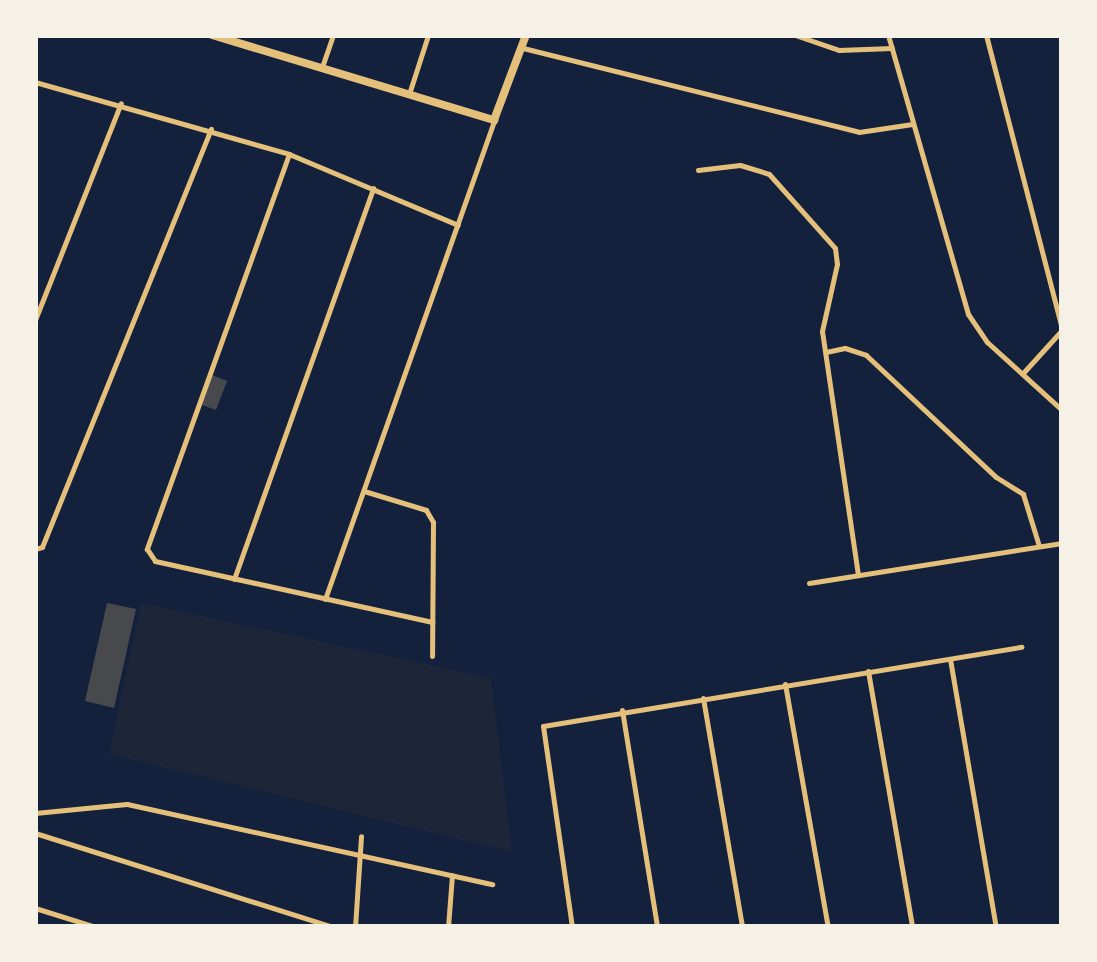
<!DOCTYPE html>
<style>
body{margin:0}
#map{position:relative;width:1097px;height:962px;overflow:hidden;background:#14213d;font-family:"Exo 2",sans-serif}
div>[style]{position:absolute}
[style*='--x']{left:calc(var(--x)*1px);top:calc(var(--y)*1px);width:calc(var(--w)*1px);rotate:calc(var(--a)*1deg)}
.green>*{inset:0;background:#1d2539}
.building>*{inset:0;background:#48494c}
.minor>*{height:5px;margin:-2.5px;padding:0 2.5px;transform-origin:2.5px;border-radius:2.5px;background:#e5c07b}
.secondary>*{height:8px;margin:-4px;padding:0 4px;transform-origin:4px;border-radius:4px;background:#e5c07b}
span{translate:-50% -50%;white-space:nowrap;text-align:center;line-height:1.15;-webkit-text-stroke:10px #f6f1e7;paint-order:stroke}
.frame{position:absolute;inset:0;border:38px solid #f6f1e7;pointer-events:none}
</style>
<div id="map">
<div class="green">
<i style="clip-path:polygon(141px 603px,491px 678px,512px 852px,109px 754px)"></i>
</div>
<div class="building">
<i style="clip-path:polygon(212px 375px,227px 381px,216px 410px,202px 405px)"></i>
<i style="clip-path:polygon(107px 603px,136px 609px,114px 708px,85px 701px)"></i>
</div>
<div class="minor">
<i style="--x:795;--y:35;--w:46;--a:18.8"></i>
<i style="--x:839;--y:50;--w:53;--a:-2.2"></i>
<i style="--x:888;--y:35;--w:290;--a:74"></i>
<i style="--x:968;--y:314;--w:34;--a:56"></i>
<i style="--x:987;--y:342;--w:101;--a:42.2"></i>
<i style="--x:986;--y:35;--w:303;--a:75.5"></i>
<i style="--x:523;--y:48;--w:346;--a:14"></i>
<i style="--x:859;--y:132;--w:54;--a:-8.6"></i>
<i style="--x:322;--y:67;--w:34;--a:-71"></i>
<i style="--x:35;--y:82;--w:264;--a:15.8"></i>
<i style="--x:289;--y:154;--w:183;--a:22.8"></i>
<i style="--x:409;--y:94;--w:62;--a:-72.1"></i>
<i style="--x:289;--y:154;--w:420;--a:109.8"></i>
<i style="--x:147;--y:549;--w:14;--a:56"></i>
<i style="--x:155;--y:561;--w:284;--a:12.4"></i>
<i style="--x:698;--y:170;--w:42;--a:-6.8"></i>
<i style="--x:740;--y:165;--w:30;--a:17"></i>
<i style="--x:769;--y:174;--w:99;--a:48.3"></i>
<i style="--x:835;--y:248;--w:16;--a:83"></i>
<i style="--x:837;--y:264;--w:69;--a:102.6"></i>
<i style="--x:822;--y:331;--w:247;--a:81.6"></i>
<i style="--x:35;--y:320;--w:233;--a:-68.4"></i>
<i style="--x:826;--y:352;--w:19;--a:-12"></i>
<i style="--x:845;--y:348;--w:22;--a:18"></i>
<i style="--x:866;--y:355;--w:178;--a:43.2"></i>
<i style="--x:996;--y:477;--w:32;--a:32"></i>
<i style="--x:1023;--y:494;--w:54;--a:72.9"></i>
<i style="--x:1023;--y:373;--w:58;--a:-47.8"></i>
<i style="--x:364;--y:491;--w:65;--a:17"></i>
<i style="--x:426;--y:510;--w:14;--a:60"></i>
<i style="--x:433;--y:522;--w:134;--a:90.4"></i>
<i style="--x:35;--y:549;--w:7;--a:-16"></i>
<i style="--x:42;--y:547;--w:451;--a:-68"></i>
<i style="--x:234;--y:579;--w:415;--a:-70.4"></i>
<i style="--x:809;--y:583;--w:256;--a:-9"></i>
<i style="--x:325;--y:599;--w:507;--a:-70.53"></i>
<i style="--x:950;--y:659;--w:272;--a:80.3"></i>
<i style="--x:868;--y:671;--w:260;--a:80.2"></i>
<i style="--x:785;--y:684;--w:247;--a:80"></i>
<i style="--x:703;--y:698;--w:232;--a:80.3"></i>
<i style="--x:622;--y:710;--w:220;--a:80.8"></i>
<i style="--x:35;--y:813;--w:92;--a:-5.6"></i>
<i style="--x:127;--y:804;--w:374;--a:12.4"></i>
<i style="--x:35;--y:833;--w:312;--a:17.5"></i>
<i style="--x:35;--y:908;--w:64;--a:17.3"></i>
<i style="--x:355;--y:927;--w:91;--a:-86.2"></i>
<i style="--x:448;--y:927;--w:52;--a:-85.6"></i>
<i style="--x:572;--y:927;--w:203;--a:-98.2"></i>
<i style="--x:543;--y:726;--w:485;--a:-9.4"></i>
</div>
<div class="secondary">
<i style="--x:212;--y:35;--w:295;--a:16.8"></i>
<i style="--x:494;--y:120;--w:91;--a:-69.4"></i>
</div>
<div class="frame"></div>
</div>
